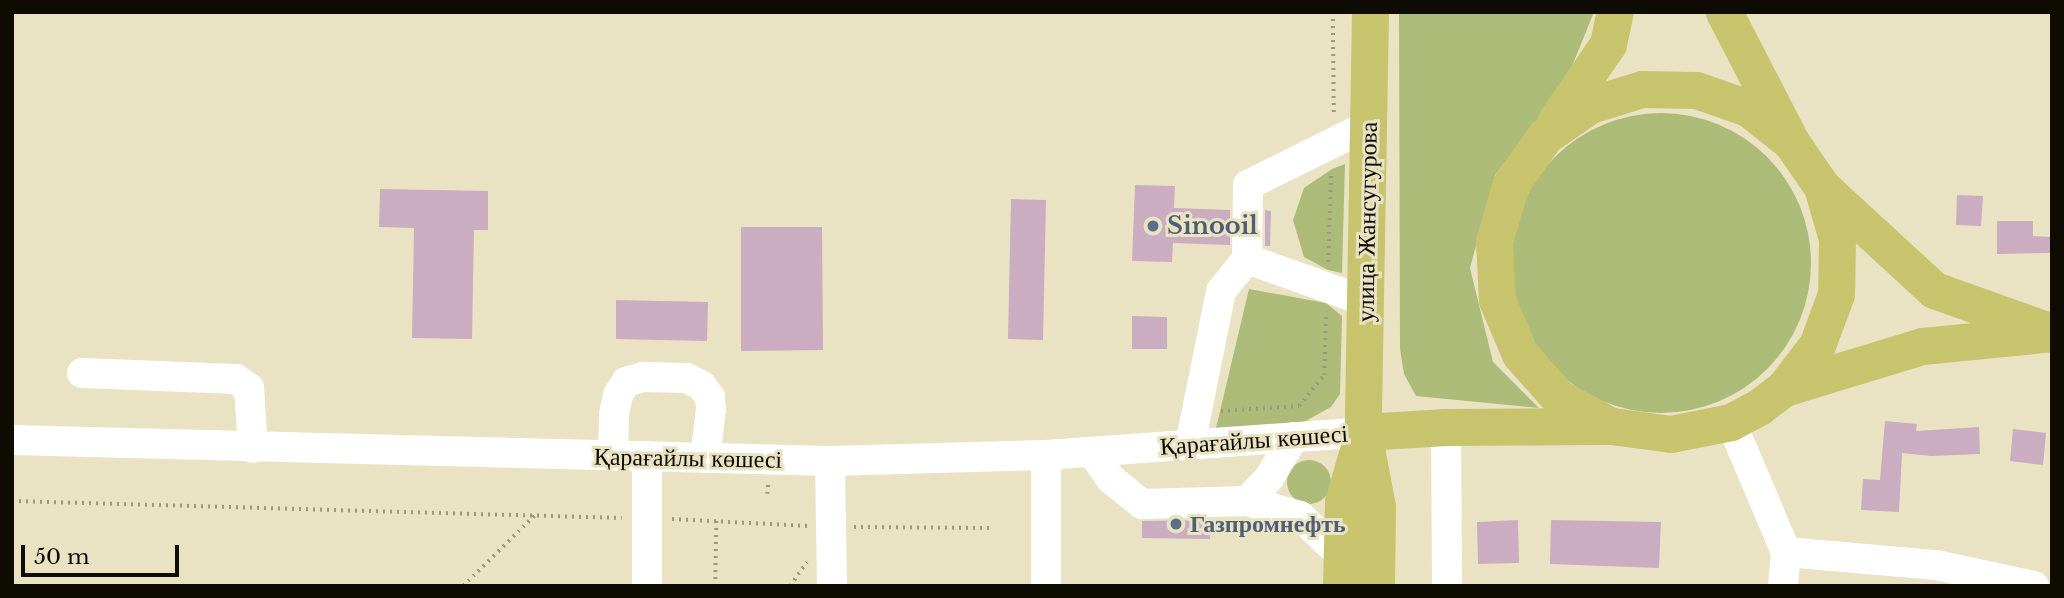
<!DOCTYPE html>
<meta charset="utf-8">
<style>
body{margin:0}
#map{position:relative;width:2064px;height:598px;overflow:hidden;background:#eae3c3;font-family:"Libre Baskerville",serif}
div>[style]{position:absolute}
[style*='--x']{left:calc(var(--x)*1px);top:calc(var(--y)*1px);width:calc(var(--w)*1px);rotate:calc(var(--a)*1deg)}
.green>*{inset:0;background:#acbb77}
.round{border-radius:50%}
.building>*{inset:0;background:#caadc1}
.path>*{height:3.5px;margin-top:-1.75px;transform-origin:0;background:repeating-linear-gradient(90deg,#9d977f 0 2px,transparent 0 7px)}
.minor>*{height:30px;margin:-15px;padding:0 15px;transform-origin:15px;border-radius:15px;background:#fff}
.major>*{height:37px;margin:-18.5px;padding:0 18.5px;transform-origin:18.5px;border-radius:18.5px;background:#c7c46d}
.dots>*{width:19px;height:19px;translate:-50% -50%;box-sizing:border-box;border:4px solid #eae3c3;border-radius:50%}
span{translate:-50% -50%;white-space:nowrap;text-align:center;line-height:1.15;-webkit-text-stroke:6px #eae3c3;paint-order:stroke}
.street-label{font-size:24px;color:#0e0b03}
.service-label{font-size:24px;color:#4e5e75;font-weight:700}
.left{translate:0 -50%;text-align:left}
.frame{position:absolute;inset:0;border:14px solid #0e0b03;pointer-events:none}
.scale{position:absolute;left:21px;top:545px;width:158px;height:32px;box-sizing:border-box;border:4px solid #0e0b03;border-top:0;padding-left:9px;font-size:21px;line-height:24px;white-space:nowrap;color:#0e0b03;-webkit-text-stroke:5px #eae3c3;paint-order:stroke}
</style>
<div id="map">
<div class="green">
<i style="clip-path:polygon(1399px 12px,1594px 12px,1564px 86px,1495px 175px,1470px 268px,1493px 362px,1539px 408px,1416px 396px,1404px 374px,1400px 349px)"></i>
<i class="round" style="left:1511px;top:113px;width:300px;height:300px"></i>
<i style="clip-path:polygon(1345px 164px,1342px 273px,1328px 270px,1304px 257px,1293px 220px,1304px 188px,1332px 169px)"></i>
<i style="clip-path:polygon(1249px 289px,1326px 303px,1342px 316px,1340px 394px,1331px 407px,1293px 428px,1216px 428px)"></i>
<i class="round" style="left:1287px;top:460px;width:44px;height:44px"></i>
</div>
<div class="building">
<i style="clip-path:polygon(1135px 185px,1175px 186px,1174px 208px,1230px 210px,1230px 245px,1173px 243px,1172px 262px,1132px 261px)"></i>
<i style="clip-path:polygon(380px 189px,488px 191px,488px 230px,474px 230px,472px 339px,412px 338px,414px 228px,379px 227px)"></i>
<i style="clip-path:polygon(1957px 195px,1983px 196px,1981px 226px,1956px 225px)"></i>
<i style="clip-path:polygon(1011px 199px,1046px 200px,1043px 340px,1008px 339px)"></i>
<i style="clip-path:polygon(1265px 210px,1271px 211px,1270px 246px,1265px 246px)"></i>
<i style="clip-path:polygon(1997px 221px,2033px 221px,2033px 236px,2052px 237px,2052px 253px,1997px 254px)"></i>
<i style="clip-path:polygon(741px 227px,822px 227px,823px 350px,741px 351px)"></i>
<i style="clip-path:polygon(616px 300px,708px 302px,707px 341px,616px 339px)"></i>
<i style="clip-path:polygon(1132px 316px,1167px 317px,1167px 349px,1132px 349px)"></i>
<i style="clip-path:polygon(1885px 421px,1917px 424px,1916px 431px,1979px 427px,1980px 454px,1931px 456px,1902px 453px,1899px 512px,1861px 510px,1863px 479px,1880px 480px)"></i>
<i style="clip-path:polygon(2013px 429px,2046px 433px,2043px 465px,2010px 461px)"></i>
<i style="clip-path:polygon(1210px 520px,1210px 539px,1142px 538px,1142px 521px)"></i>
<i style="clip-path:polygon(1518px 520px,1519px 563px,1478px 564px,1477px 522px)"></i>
<i style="clip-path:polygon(1551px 520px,1661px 522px,1659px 568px,1550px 564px)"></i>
</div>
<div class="path">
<i style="--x:1333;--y:12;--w:103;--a:89.4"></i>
<i style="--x:1328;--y:262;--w:90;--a:-88.1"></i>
<i style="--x:1221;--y:411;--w:78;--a:-3.7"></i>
<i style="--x:1299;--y:406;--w:40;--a:-51"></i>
<i style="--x:1324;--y:375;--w:63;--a:-88.2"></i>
<i style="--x:767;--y:494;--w:10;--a:-84"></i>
<i style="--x:12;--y:501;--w:610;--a:1.6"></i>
<i style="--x:672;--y:519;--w:136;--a:2.9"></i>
<i style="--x:854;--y:527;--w:137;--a:0.4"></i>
<i style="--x:463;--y:586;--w:100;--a:-44.6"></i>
<i style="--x:715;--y:586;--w:65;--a:-89.1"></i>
<i style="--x:790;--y:586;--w:29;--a:-55"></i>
</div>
<div class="minor">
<i style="--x:1365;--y:301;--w:125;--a:-160.4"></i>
<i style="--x:1247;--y:259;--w:74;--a:-89.2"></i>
<i style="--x:1248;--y:185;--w:135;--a:-26.4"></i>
<i style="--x:82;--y:373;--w:154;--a:2.2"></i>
<i style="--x:236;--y:379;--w:16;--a:35"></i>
<i style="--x:249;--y:388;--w:60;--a:86.2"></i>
<i style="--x:1731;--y:422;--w:141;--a:67.1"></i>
<i style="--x:1786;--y:552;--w:151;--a:5"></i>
<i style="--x:1936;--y:565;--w:100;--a:12.1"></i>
<i style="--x:1446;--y:427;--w:159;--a:89.6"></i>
<i style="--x:12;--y:440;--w:818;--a:1.47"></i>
<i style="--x:830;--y:461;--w:216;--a:-1.6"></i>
<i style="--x:1046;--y:455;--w:318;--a:-4.1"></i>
<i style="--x:1190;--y:445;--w:157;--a:-78.6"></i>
<i style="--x:1221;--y:291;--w:41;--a:-50.9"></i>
<i style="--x:1092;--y:452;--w:33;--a:55"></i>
<i style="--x:1111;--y:479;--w:40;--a:39"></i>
<i style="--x:1142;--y:504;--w:105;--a:-1.6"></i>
<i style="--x:1247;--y:501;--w:55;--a:15.8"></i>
<i style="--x:1300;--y:516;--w:57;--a:43.6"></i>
<i style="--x:613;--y:456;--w:42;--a:-88.6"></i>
<i style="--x:614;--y:414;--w:19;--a:-78"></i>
<i style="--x:618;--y:395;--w:15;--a:-58"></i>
<i style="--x:626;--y:382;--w:18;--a:-16"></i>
<i style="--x:643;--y:377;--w:44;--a:1.3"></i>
<i style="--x:687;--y:378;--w:16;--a:27"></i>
<i style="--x:701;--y:385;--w:15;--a:53"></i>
<i style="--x:710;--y:397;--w:12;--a:85"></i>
<i style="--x:711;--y:409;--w:49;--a:97"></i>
<i style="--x:647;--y:456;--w:130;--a:90"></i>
<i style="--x:830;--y:461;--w:125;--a:89.1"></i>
<i style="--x:1247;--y:501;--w:32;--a:-46"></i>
<i style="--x:1269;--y:478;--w:48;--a:-58.6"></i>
<i style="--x:1046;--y:586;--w:131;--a:-90"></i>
<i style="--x:1783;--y:586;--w:34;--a:-85"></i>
</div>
<div class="major">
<i style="--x:1370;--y:12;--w:420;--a:91"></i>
<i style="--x:1363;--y:432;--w:76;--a:79.4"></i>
<i style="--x:1377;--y:507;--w:79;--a:90.7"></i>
<i style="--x:1724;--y:12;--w:146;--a:62.7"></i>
<i style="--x:1791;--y:142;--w:55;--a:55.4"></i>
<i style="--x:1822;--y:187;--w:54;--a:73.9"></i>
<i style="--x:1837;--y:239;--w:55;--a:91"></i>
<i style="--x:1836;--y:294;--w:54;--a:110.4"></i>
<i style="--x:1817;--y:345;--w:54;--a:127.5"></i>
<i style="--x:1784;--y:388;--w:31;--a:143"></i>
<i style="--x:1759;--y:407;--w:32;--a:152"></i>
<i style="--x:1731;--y:422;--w:61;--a:168.7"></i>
<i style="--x:1671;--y:434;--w:61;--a:-172.4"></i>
<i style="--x:1611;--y:426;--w:59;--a:-151.7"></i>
<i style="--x:1559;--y:398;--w:59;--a:-131.6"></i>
<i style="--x:1520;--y:354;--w:59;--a:-113.1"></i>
<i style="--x:1497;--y:300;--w:59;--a:-92.9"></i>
<i style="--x:1494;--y:241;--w:59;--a:-73.4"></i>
<i style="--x:1511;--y:184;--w:59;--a:-54.7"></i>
<i style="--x:1545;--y:136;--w:55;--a:-34.6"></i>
<i style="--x:1590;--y:105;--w:54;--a:-17.1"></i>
<i style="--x:1642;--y:89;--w:54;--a:1.1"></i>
<i style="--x:1696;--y:90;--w:55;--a:19.1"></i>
<i style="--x:1748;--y:108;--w:55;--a:38.3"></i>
<i style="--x:1556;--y:120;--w:92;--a:-55.6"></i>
<i style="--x:1608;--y:44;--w:33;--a:-78"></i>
<i style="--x:1822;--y:187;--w:152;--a:42.6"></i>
<i style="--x:1934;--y:290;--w:125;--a:19.6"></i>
<i style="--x:1784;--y:388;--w:144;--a:-16.9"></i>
<i style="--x:1922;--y:346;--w:124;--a:-5.6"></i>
<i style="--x:1363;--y:432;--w:83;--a:-3.4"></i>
<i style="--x:1446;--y:427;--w:161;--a:-0.4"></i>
<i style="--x:1341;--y:586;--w:84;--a:-88.6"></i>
<i style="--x:1343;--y:502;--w:65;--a:-73.8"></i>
</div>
<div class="dots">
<i style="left:1153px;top:226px;background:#5c6f8a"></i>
<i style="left:1176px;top:524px;background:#5c6f8a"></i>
</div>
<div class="street-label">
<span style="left:1367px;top:222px;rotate:-89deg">улица Жансугурова</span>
<span style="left:1254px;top:440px;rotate:-4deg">Қарағайлы көшесі</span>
<span style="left:688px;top:458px;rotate:1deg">Қарағайлы көшесі</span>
</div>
<div class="service-label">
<span class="left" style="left:1167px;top:226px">Sinooil</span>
<span class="left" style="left:1190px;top:524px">Газпромнефть</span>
</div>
<div class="frame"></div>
<div class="scale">50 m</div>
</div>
